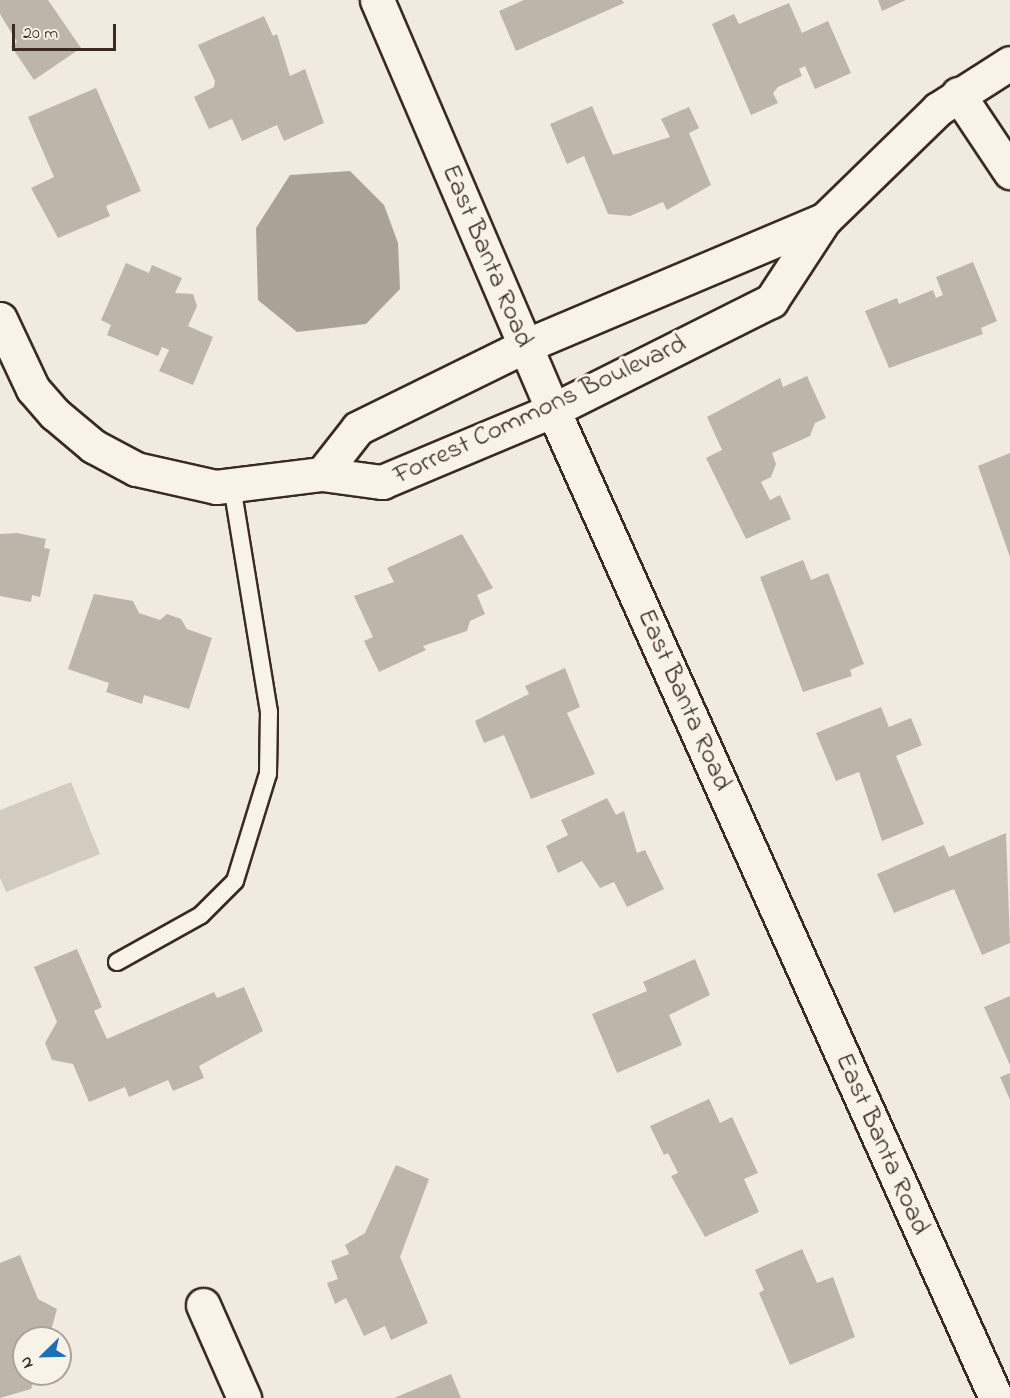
<!DOCTYPE html>
<style>
body{margin:0}
#map{position:relative;width:1010px;height:1398px;overflow:hidden;background:#efebe0;font-family:"Indie Flower",sans-serif}
div>[style]{position:absolute}
[style*='--x']{left:calc(var(--x)*1px);top:calc(var(--y)*1px);width:calc(var(--w)*1px);rotate:calc(var(--a)*1deg)}
.green>*{inset:0;background:#d1cbc0}
.water>*{inset:0;background:#aaa296}
.building>*{inset:0;background:#bdb5aa}
.roads{filter:drop-shadow(2px 0 #3b2a1e) drop-shadow(-2px 0 #3b2a1e) drop-shadow(0 2px #3b2a1e) drop-shadow(0 -2px #3b2a1e)}
.lane>*{height:16px;margin:-8px;padding:0 8px;transform-origin:8px;border-radius:8px;background:#f7f3e8}
.street>*{height:33px;margin:-16.5px;padding:0 16.5px;transform-origin:16.5px;border-radius:16.5px;background:#f7f3e8}
.secondary>*{height:33px;margin:-16.5px;padding:0 16.5px;transform-origin:16.5px;border-radius:16.5px;background:#f7f3e8}
span{translate:-50% -50%;white-space:nowrap;text-align:center;line-height:1.15;-webkit-text-stroke:6px #f7f3e8;paint-order:stroke}
.street-label{font-size:27px;color:#3b2a1e}
.north{position:absolute;left:12px;top:1326px;width:60px;height:60px;box-sizing:border-box;background:#f7f3e8;border:2px solid #aca397;border-radius:50%;rotate:247deg;font-size:16px;font-weight:700;line-height:24px;text-align:center;color:#3b2a1e}
.north::after{content:'';display:block;margin:auto;width:21px;height:27px;background:#1f6fb2;clip-path:polygon(50% 0,100% 100%,50% 72%,0 100%)}
.scale{position:absolute;left:12px;top:24px;width:104px;height:27px;box-sizing:border-box;border:3px solid #3b2a1e;border-top:0;padding-left:8px;font-size:18px;line-height:21px;white-space:nowrap;color:#3b2a1e;-webkit-text-stroke:4px #f7f3e8;paint-order:stroke}
</style>
<div id="map">
<div class="green">
<i style="clip-path:polygon(71px 782px,100px 854px,6px 892px,0 878px,0 810px)"></i>
</div>
<div class="water">
<i style="clip-path:polygon(350px 171px,384px 205px,398px 243px,400px 289px,366px 324px,297px 332px,258px 300px,256px 228px,290px 175px)"></i>
</div>
<div class="building">
<i style="clip-path:polygon(0 0,48px 0,81px 48px,34px 80px,11px 46px,17px 42px,0 14px)"></i>
<i style="clip-path:polygon(524px 0,622px 0,624px 3px,516px 51px,499px 11px)"></i>
<i style="clip-path:polygon(878px 0,906px 0,882px 11px)"></i>
<i style="clip-path:polygon(789px 3px,802px 33px,828px 21px,851px 73px,815px 89px,805px 66px,799px 69px,802px 76px,778px 87px,773px 93px,778px 103px,751px 115px,712px 24px,734px 14px,739px 24px)"></i>
<i style="clip-path:polygon(264px 16px,273px 36px,277px 34px,290px 76px,305px 69px,324px 123px,284px 141px,277px 125px,242px 141px,232px 119px,209px 129px,194px 97px,214px 87px,215px 81px,198px 45px)"></i>
<i style="clip-path:polygon(96px 88px,141px 191px,106px 206px,110px 216px,58px 238px,31px 188px,54px 177px,28px 117px)"></i>
<i style="clip-path:polygon(592px 106px,613px 155px,670px 137px,661px 119px,689px 107px,699px 128px,689px 133px,711px 185px,667px 210px,663px 202px,630px 216px,608px 214px,584px 156px,567px 164px,550px 124px)"></i>
<i style="clip-path:polygon(973px 262px,997px 321px,981px 328px,983px 334px,889px 368px,865px 311px,897px 298px,899px 304px,933px 290px,936px 298px,943px 295px,936px 277px)"></i>
<i style="clip-path:polygon(126px 263px,149px 273px,152px 265px,182px 278px,175px 293px,193px 294px,197px 306px,188px 326px,213px 337px,193px 385px,159px 371px,169px 350px,162px 347px,158px 356px,107px 335px,111px 325px,101px 320px)"></i>
<i style="clip-path:polygon(807px 376px,826px 418px,815px 423px,810px 436px,772px 453px,776px 464px,771px 477px,761px 482px,770px 500px,780px 495px,791px 519px,746px 539px,706px 458px,722px 450px,707px 417px,780px 378px,783px 387px)"></i>
<i style="clip-path:polygon(1010px 453px,1010px 557px,978px 466px)"></i>
<i style="clip-path:polygon(17px 533px,46px 539px,44px 548px,50px 549px,40px 597px,32px 595px,31px 602px,0 596px,0 534px)"></i>
<i style="clip-path:polygon(462px 534px,493px 588px,477px 595px,485px 614px,470px 621px,467px 631px,423px 646px,426px 650px,379px 672px,364px 641px,373px 637px,354px 596px,394px 582px,387px 568px)"></i>
<i style="clip-path:polygon(803px 560px,811px 580px,828px 573px,864px 664px,850px 670px,852px 676px,803px 692px,760px 577px)"></i>
<i style="clip-path:polygon(94px 594px,133px 601px,139px 613px,160px 620px,167px 614px,181px 619px,187px 629px,212px 638px,189px 709px,144px 695px,142px 704px,106px 692px,109px 683px,68px 669px)"></i>
<i style="clip-path:polygon(565px 668px,580px 707px,567px 713px,595px 774px,531px 799px,504px 735px,484px 743px,475px 721px,529px 694px,525px 686px)"></i>
<i style="clip-path:polygon(881px 707px,889px 727px,911px 718px,922px 745px,896px 756px,924px 824px,882px 841px,859px 772px,836px 781px,816px 733px)"></i>
<i style="clip-path:polygon(607px 798px,616px 815px,624px 811px,637px 853px,645px 850px,664px 889px,627px 907px,614px 882px,600px 888px,582px 861px,558px 873px,546px 846px,568px 835px,561px 820px)"></i>
<i style="clip-path:polygon(1006px 833px,1010px 943px,982px 955px,954px 889px,894px 913px,877px 874px,944px 845px,949px 857px)"></i>
<i style="clip-path:polygon(77px 949px,102px 1007px,94px 1011px,107px 1039px,214px 992px,217px 998px,244px 987px,263px 1031px,199px 1066px,204px 1078px,173px 1091px,168px 1080px,129px 1097px,125px 1087px,89px 1102px,73px 1064px,52px 1060px,45px 1043px,57px 1022px,34px 967px)"></i>
<i style="clip-path:polygon(695px 959px,710px 995px,669px 1015px,682px 1045px,617px 1073px,592px 1014px,647px 991px,643px 982px)"></i>
<i style="clip-path:polygon(1010px 996px,1010px 1065px,984px 1007px)"></i>
<i style="clip-path:polygon(1010px 1073px,1010px 1100px,1000px 1077px)"></i>
<i style="clip-path:polygon(709px 1099px,720px 1123px,732px 1117px,758px 1173px,744px 1179px,759px 1212px,705px 1237px,671px 1176px,678px 1173px,668px 1153px,664px 1155px,650px 1126px)"></i>
<i style="clip-path:polygon(396px 1165px,429px 1179px,400px 1257px,428px 1323px,391px 1340px,385px 1326px,364px 1336px,346px 1298px,335px 1304px,327px 1283px,338px 1279px,331px 1261px,349px 1254px,345px 1245px,365px 1233px)"></i>
<i style="clip-path:polygon(802px 1249px,817px 1283px,833px 1277px,855px 1337px,790px 1365px,759px 1293px,764px 1290px,755px 1270px)"></i>
<i style="clip-path:polygon(20px 1255px,38px 1299px,57px 1309px,49px 1338px,24px 1338px,24px 1374px,36px 1374px,31px 1389px,0 1398px,0 1263px)"></i>
<i style="clip-path:polygon(451px 1374px,461px 1398px,394px 1398px)"></i>
</div>
<div class="roads">
<div class="lane">
<i style="--x:117;--y:962;--w:96;--a:-29.2"></i>
<i style="--x:201;--y:915;--w:48;--a:-45"></i>
<i style="--x:235;--y:881;--w:112;--a:-72.9"></i>
<i style="--x:268;--y:774;--w:62;--a:-89.1"></i>
<i style="--x:269;--y:712;--w:228;--a:-99.3"></i>
</div>
<div class="street">
<i style="--x:958;--y:94;--w:94;--a:56.3"></i>
<i style="--x:0;--y:319;--w:77;--a:64.8"></i>
<i style="--x:33;--y:389;--w:33;--a:49"></i>
<i style="--x:55;--y:414;--w:50;--a:40.1"></i>
<i style="--x:93;--y:446;--w:49;--a:28.1"></i>
<i style="--x:136;--y:469;--w:82;--a:12.7"></i>
<i style="--x:216;--y:487;--w:107;--a:-7"></i>
<i style="--x:322;--y:474;--w:61;--a:7.6"></i>
<i style="--x:382;--y:482;--w:186;--a:-22.8"></i>
<i style="--x:553;--y:410;--w:244;--a:-26.6"></i>
<i style="--x:771;--y:301;--w:97;--a:-56.8"></i>
<i style="--x:824;--y:220;--w:159;--a:-44.2"></i>
<i style="--x:938;--y:109;--w:85;--a:-32.6"></i>
<i style="--x:322;--y:474;--w:58;--a:-52"></i>
<i style="--x:358;--y:428;--w:186;--a:-26.2"></i>
<i style="--x:525;--y:346;--w:324;--a:-22.9"></i>
<i style="--x:203;--y:1305;--w:102;--a:66.2"></i>
</div>
<div class="secondary">
<i style="--x:377;--y:0;--w:446;--a:66.8"></i>
<i style="--x:553;--y:410;--w:1083;--a:65.85"></i>
</div>
</div>
<div class="street-label">
<span style="left:487px;top:256px;rotate:67deg">East Banta Road</span>
<span style="left:540px;top:410px;rotate:-25deg">Forrest Commons Boulevard</span>
<span style="left:684px;top:700px;rotate:66deg">East Banta Road</span>
<span style="left:882px;top:1144px;rotate:66deg">East Banta Road</span>
</div>
<div class="north">N</div>
<div class="scale">20 m</div>
</div>
